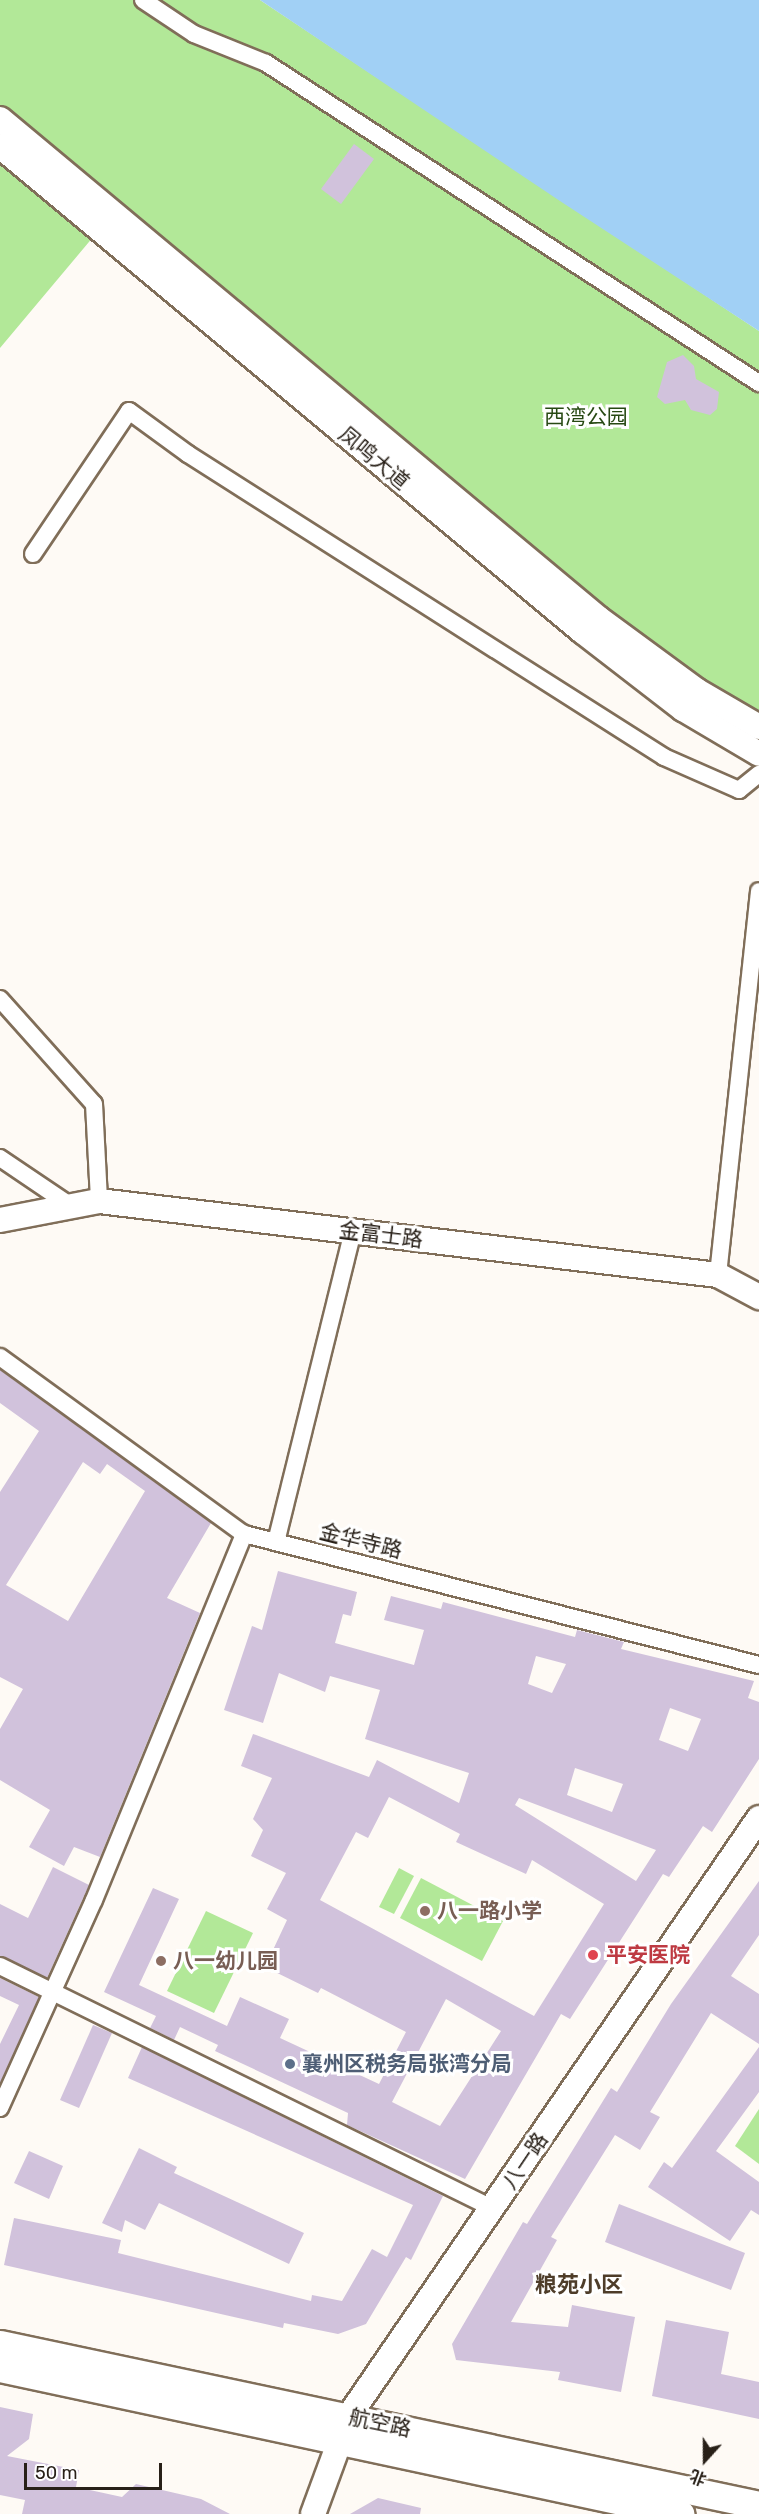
<!DOCTYPE html>
<meta charset="utf-8">
<style>
body{margin:0}
#map{position:relative;width:759px;height:2514px;overflow:hidden;background:#fefaf5;font-family:Rubik,"Noto Sans SC",sans-serif}
div>[style]{position:absolute}
[style*='--x']{left:calc(var(--x)*1px);top:calc(var(--y)*1px);width:calc(var(--w)*1px);rotate:calc(var(--a)*1deg)}
.green>*{inset:0;background:#b2e898}
.water>*{inset:0;background:#a1d0f5}
.building>*{inset:0;background:#d1c2dc}
.roads{filter:drop-shadow(2px 0 #806e59) drop-shadow(-2px 0 #806e59) drop-shadow(0 2px #806e59) drop-shadow(0 -2px #806e59)}
.street>*{height:16px;margin:-8px;padding:0 8px;transform-origin:8px;border-radius:8px;background:#fff}
.secondary>*{height:24px;margin:-12px;padding:0 12px;transform-origin:12px;border-radius:12px;background:#fff}
.primary>*{height:27px;margin:-13.5px;padding:0 13.5px;transform-origin:13.5px;border-radius:13.5px;background:#fff}
.dots>*{width:16px;height:16px;translate:-50% -50%;box-sizing:border-box;border:3px solid #fff;border-radius:50%}
span{translate:-50% -50%;white-space:nowrap;text-align:center;line-height:1.15;-webkit-text-stroke:6px #fff;paint-order:stroke}
.park-label{font-size:21px;color:#274913}
.street-label{font-size:21px;color:#282018}
.education-label{font-size:21px;color:#785e54;font-weight:700}
.left{translate:0 -50%;text-align:left}
.health-label{font-size:21px;color:#be3a42;font-weight:700}
.service-label{font-size:21px;color:#4e5e75;font-weight:700}
.neighbourhood-label{font-size:22px;color:#4e3d2a;font-weight:700}
.north{position:absolute;left:675px;top:2430px;width:60px;height:60px;-webkit-text-stroke:4px #fff;paint-order:stroke;rotate:201deg;font-size:16px;font-weight:700;line-height:24px;text-align:center;color:#282018}
.north::after{content:'';display:block;margin:auto;width:21px;height:27px;background:#282018;clip-path:polygon(50% 0,100% 100%,50% 72%,0 100%)}
.scale{position:absolute;left:24px;top:2463px;width:138px;height:27px;box-sizing:border-box;border:3px solid #282018;border-top:0;padding-left:8px;font-size:18px;line-height:21px;white-space:nowrap;color:#282018;-webkit-text-stroke:4px #fff;paint-order:stroke}
</style>
<div id="map">
<div class="green">
<i style="clip-path:polygon(0 0,260px 0,759px 331px,759px 754px,99px 230px,0 348px)"></i>
<i style="clip-path:polygon(399px 1868px,414px 1876px,394px 1914px,379px 1907px)"></i>
<i style="clip-path:polygon(421px 1878px,503px 1921px,482px 1961px,400px 1918px)"></i>
<i style="clip-path:polygon(206px 1911px,253px 1933px,214px 2013px,167px 1991px)"></i>
<i style="clip-path:polygon(759px 2109px,759px 2164px,735px 2146px)"></i>
</div>
<div class="water">
<i style="clip-path:polygon(260px 0,759px 0,759px 331px,563px 203px)"></i>
</div>
<div class="building">
<i style="clip-path:polygon(354px 144px,374px 159px,341px 204px,321px 189px)"></i>
<i style="clip-path:polygon(683px 355px,694px 366px,696px 379px,719px 392px,717px 409px,710px 415px,691px 410px,685px 400px,665px 404px,657px 397px,667px 362px)"></i>
<i style="clip-path:polygon(evenodd,0 1370px,211px 1523px,167px 1598px,200px 1613px,100px 1857px,74px 1847px,64px 1866px,29px 1847px,50px 1810px,0 1780px,0 1729px,23px 1689px,0 1677px,0 1492px,39px 1431px,0 1403px,0 1370px,83px 1462px,100px 1474px,107px 1464px,145px 1491px,68px 1621px,6px 1585px,83px 1462px)"></i>
<i style="clip-path:polygon(evenodd,278px 1571px,357px 1592px,351px 1616px,343px 1614px,335px 1643px,414px 1665px,424px 1630px,384px 1620px,391px 1596px,441px 1609px,443px 1602px,575px 1637px,577px 1630px,624px 1642px,621px 1649px,754px 1681px,748px 1698px,759px 1702px,759px 1759px,712px 1832px,703px 1826px,669px 1877px,663px 1874px,570px 2019px,561px 2014px,465px 2179px,347px 2125px,348px 2113px,215px 2051px,218px 2045px,180px 2027px,174px 2040px,150px 2028px,156px 2016px,104px 1992px,153px 1888px,179px 1899px,139px 1985px,227px 2026px,240px 1997px,289px 2019px,280px 2038px,379px 2084px,406px 2032px,321px 1988px,318px 1993px,265px 1967px,287px 1920px,267px 1909px,286px 1873px,251px 1856px,263px 1830px,253px 1819px,272px 1778px,241px 1766px,253px 1734px,369px 1777px,377px 1760px,459px 1803px,469px 1773px,365px 1739px,380px 1690px,330px 1676px,325px 1692px,279px 1673px,263px 1723px,224px 1710px,252px 1626px,262px 1630px,278px 1571px,536px 1656px,566px 1664px,552px 1693px,528px 1684px,536px 1656px,278px 1571px,670px 1708px,701px 1719px,688px 1751px,659px 1740px,670px 1708px,278px 1571px,575px 1768px,623px 1784px,612px 1812px,567px 1795px,575px 1768px,278px 1571px,389px 1797px,460px 1834px,456px 1842px,526px 1874px,532px 1860px,604px 1904px,534px 2016px,320px 1900px,356px 1832px,368px 1838px,389px 1797px,278px 1571px,519px 1798px,656px 1850px,636px 1881px,515px 1805px,519px 1798px,278px 1571px,446px 1999px,501px 2031px,440px 2126px,392px 2102px,446px 1999px)"></i>
<i style="clip-path:polygon(53px 1867px,89px 1885px,47px 1978px,0 1956px,0 1904px,28px 1918px)"></i>
<i style="clip-path:polygon(759px 1881px,759px 1935px,731px 1976px,759px 1994px,759px 2044px,711px 2013px,650px 2112px,660px 2117px,640px 2150px,615px 2135px,551px 2237px,557px 2240px,511px 2322px,568px 2327px,572px 2305px,635px 2317px,621px 2392px,558px 2380px,560px 2372px,456px 2360px,452px 2344px,523px 2222px,527px 2224px,611px 2088px,617px 2092px,671px 2004px)"></i>
<i style="clip-path:polygon(0 1978px,39px 1997px,0 2083px,0 2044px,19px 2005px,0 1996px)"></i>
<i style="clip-path:polygon(93px 2025px,112px 2033px,79px 2108px,60px 2100px)"></i>
<i style="clip-path:polygon(142px 2047px,443px 2196px,411px 2260px,406px 2257px,366px 2324px,338px 2334px,284px 2323px,283px 2328px,4px 2265px,14px 2218px,121px 2240px,118px 2253px,311px 2301px,312px 2295px,342px 2301px,372px 2249px,387px 2257px,413px 2205px,128px 2078px)"></i>
<i style="clip-path:polygon(759px 2047px,759px 2092px,716px 2151px,759px 2182px,759px 2215px,751px 2210px,730px 2241px,648px 2187px,664px 2162px,672px 2168px)"></i>
<i style="clip-path:polygon(139px 2148px,177px 2167px,174px 2173px,304px 2233px,289px 2264px,159px 2203px,145px 2230px,125px 2220px,122px 2232px,102px 2223px)"></i>
<i style="clip-path:polygon(29px 2151px,63px 2166px,49px 2199px,14px 2183px)"></i>
<i style="clip-path:polygon(619px 2204px,745px 2253px,731px 2290px,605px 2242px)"></i>
<i style="clip-path:polygon(666px 2320px,729px 2332px,721px 2374px,759px 2382px,759px 2419px,652px 2396px)"></i>
<i style="clip-path:polygon(0 2407px,33px 2414px,29px 2439px,7px 2456px,79px 2470px,76px 2487px,122px 2497px,136px 2484px,201px 2499px,230px 2514px,22px 2514px,25px 2500px,0 2495px)"></i>
<i style="clip-path:polygon(378px 2498px,421px 2508px,420px 2514px,350px 2514px)"></i>
</div>
<div class="roads">
<div class="street">
<i style="--x:143;--y:0;--w:61;--a:33.7"></i>
<i style="--x:194;--y:34;--w:78;--a:21.9"></i>
<i style="--x:266;--y:63;--w:588;--a:32.99"></i>
<i style="--x:33;--y:554;--w:172;--a:-56.1"></i>
<i style="--x:129;--y:411;--w:73;--a:36.1"></i>
<i style="--x:188;--y:454;--w:564;--a:32.48"></i>
<i style="--x:664;--y:757;--w:82;--a:23.7"></i>
<i style="--x:739;--y:790;--w:26;--a:-39"></i>
<i style="--x:0;--y:999;--w:141;--a:48.2"></i>
<i style="--x:94;--y:1104;--w:97;--a:87"></i>
<i style="--x:0;--y:1158;--w:86;--a:34.1"></i>
<i style="--x:718;--y:1275;--w:386;--a:-83.9"></i>
<i style="--x:0;--y:1357;--w:301;--a:36"></i>
<i style="--x:244;--y:1534;--w:531;--a:14.27"></i>
<i style="--x:276;--y:1542;--w:319;--a:-76.1"></i>
<i style="--x:0;--y:1966;--w:548;--a:26.19"></i>
<i style="--x:0;--y:2108;--w:228;--a:-65.7"></i>
<i style="--x:94;--y:1900;--w:396;--a:-67.7"></i>
</div>
<div class="secondary">
<i style="--x:0;--y:119;--w:779;--a:39.84"></i>
<i style="--x:598;--y:618;--w:122;--a:36.3"></i>
<i style="--x:696;--y:690;--w:73;--a:30.4"></i>
<i style="--x:0;--y:146;--w:758;--a:39.81"></i>
<i style="--x:582;--y:631;--w:128;--a:37.7"></i>
<i style="--x:683;--y:709;--w:88;--a:30.6"></i>
<i style="--x:0;--y:1220;--w:101;--a:-10.9"></i>
<i style="--x:99;--y:1201;--w:623;--a:6.82"></i>
<i style="--x:718;--y:1275;--w:47;--a:28.2"></i>
<i style="--x:313;--y:2514;--w:104;--a:-69.8"></i>
<i style="--x:349;--y:2416;--w:725;--a:-55.56"></i>
</div>
<div class="primary">
<i style="--x:0;--y:2344;--w:776;--a:11.98"></i>
<i style="--x:0;--y:2368;--w:696;--a:12.1"></i>
</div>
</div>
<div class="dots">
<i style="left:425px;top:1911px;background:#8d6e63"></i>
<i style="left:593px;top:1955px;background:#e0444e"></i>
<i style="left:161px;top:1961px;background:#8d6e63"></i>
<i style="left:290px;top:2064px;background:#5c6f8a"></i>
</div>
<div class="park-label">
<span style="left:586px;top:417px">西湾公园</span>
</div>
<div class="street-label">
<span style="left:374px;top:458px;rotate:40deg">凤鸣大道</span>
<span style="left:381px;top:1235px;rotate:7deg">金富士路</span>
<span style="left:361px;top:1541px;rotate:14deg">金华寺路</span>
<span style="left:525px;top:2161px;rotate:-56deg">八一路</span>
<span style="left:380px;top:2423px;rotate:12deg">航空路</span>
</div>
<div class="education-label">
<span class="left" style="left:437px;top:1911px">八一路小学</span>
<span class="left" style="left:173px;top:1961px">八一幼儿园</span>
</div>
<div class="health-label">
<span class="left" style="left:606px;top:1955px">平安医院</span>
</div>
<div class="service-label">
<span class="left" style="left:302px;top:2064px">襄州区税务局张湾分局</span>
</div>
<div class="neighbourhood-label">
<span style="left:579px;top:2285px">粮苑小区</span>
</div>
<div class="north">北</div>
<div class="scale">50 m</div>
</div>
